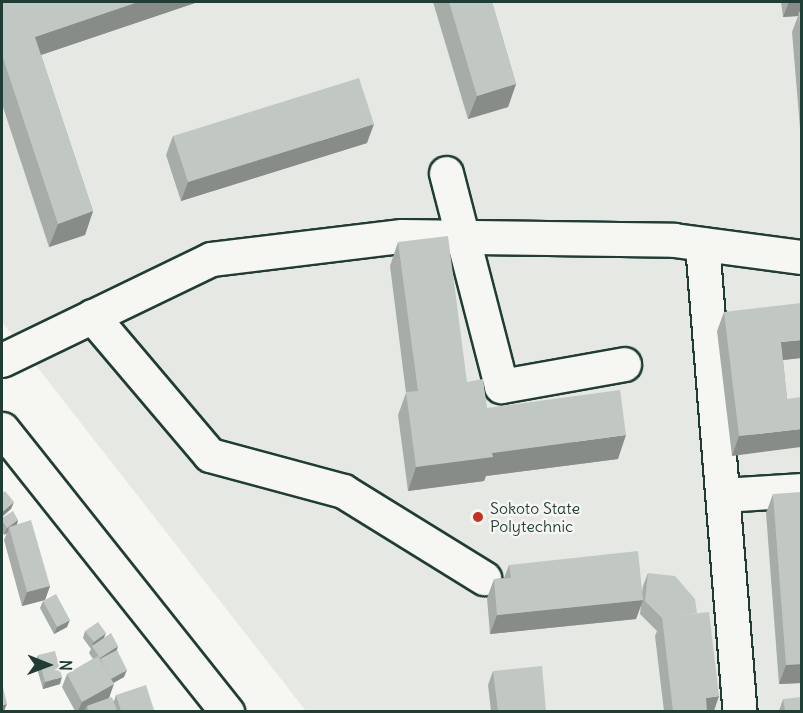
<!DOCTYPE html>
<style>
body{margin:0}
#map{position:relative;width:803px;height:713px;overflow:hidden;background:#f6f6f2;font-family:Delius,sans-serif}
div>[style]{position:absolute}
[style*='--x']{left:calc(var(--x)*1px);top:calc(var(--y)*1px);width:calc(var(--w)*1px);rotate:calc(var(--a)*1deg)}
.built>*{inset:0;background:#e6e8e4}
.roads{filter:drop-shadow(2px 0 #1f3d34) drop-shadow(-2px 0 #1f3d34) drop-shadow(0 2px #1f3d34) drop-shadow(0 -2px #1f3d34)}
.minor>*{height:33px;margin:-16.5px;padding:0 16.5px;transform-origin:16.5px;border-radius:16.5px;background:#f6f6f2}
.wall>*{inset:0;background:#a6aca8}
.shaded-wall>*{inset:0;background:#878c88}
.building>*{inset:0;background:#c1c8c3}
.dots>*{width:16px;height:16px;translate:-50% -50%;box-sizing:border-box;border:3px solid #f6f6f2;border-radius:50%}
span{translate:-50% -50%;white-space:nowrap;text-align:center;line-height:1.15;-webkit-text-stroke:5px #f6f6f2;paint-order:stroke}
.poi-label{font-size:16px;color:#1f3d34}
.left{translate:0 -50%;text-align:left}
.frame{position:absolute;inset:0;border:3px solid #1f3d34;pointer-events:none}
.north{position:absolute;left:18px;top:635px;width:60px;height:60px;-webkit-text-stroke:4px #f6f6f2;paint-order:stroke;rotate:91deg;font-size:16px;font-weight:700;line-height:24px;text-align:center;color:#1f3d34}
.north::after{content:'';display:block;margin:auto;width:21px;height:27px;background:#1f3d34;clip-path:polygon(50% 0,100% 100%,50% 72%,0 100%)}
</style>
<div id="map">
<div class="built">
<i style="clip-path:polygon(2px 2px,801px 2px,801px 711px,306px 711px,2px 322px)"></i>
</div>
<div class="roads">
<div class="minor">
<i style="--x:446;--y:173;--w:220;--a:75.5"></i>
<i style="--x:501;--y:386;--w:125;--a:-10.1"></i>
<i style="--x:702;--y:244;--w:470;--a:85.4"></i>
<i style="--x:92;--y:316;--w:182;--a:49.7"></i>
<i style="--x:210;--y:455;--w:138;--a:15.1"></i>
<i style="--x:343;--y:491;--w:166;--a:31.7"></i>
<i style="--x:2;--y:360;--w:232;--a:-25.8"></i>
<i style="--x:211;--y:259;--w:192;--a:-6.9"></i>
<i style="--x:402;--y:236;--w:272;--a:0.8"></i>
<i style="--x:674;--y:240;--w:129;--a:7.6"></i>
<i style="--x:2;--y:429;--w:362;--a:51.5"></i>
<i style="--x:723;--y:495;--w:79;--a:-3.6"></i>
</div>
</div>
<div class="wall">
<i style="clip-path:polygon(2px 2px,198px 2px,41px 55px,93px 211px,85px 235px,49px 247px,2px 104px)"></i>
<i style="clip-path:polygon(433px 2px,492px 2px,516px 84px,508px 107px,468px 119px)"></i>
<i style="clip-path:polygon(781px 2px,801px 2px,801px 140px,792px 32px,798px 16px,783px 17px)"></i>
<i style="clip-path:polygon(173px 136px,367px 143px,181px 201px,166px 155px)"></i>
<i style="clip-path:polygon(398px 242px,467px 382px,487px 408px,618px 459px,486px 476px,484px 481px,408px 491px,398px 415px,406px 393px,390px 266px)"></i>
<i style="clip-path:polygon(724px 312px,801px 358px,783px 360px,787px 399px,732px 456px,717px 331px)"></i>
<i style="clip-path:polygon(773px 494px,801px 683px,779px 684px,766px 513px)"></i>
<i style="clip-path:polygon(2px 518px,18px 520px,17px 524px,50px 586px,45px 600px,22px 606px,4px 540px,7px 533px,4px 535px,2px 531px)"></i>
<i style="clip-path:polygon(509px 565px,642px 593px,643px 586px,648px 573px,714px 711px,664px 711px,655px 636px,657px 631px,640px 614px,641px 605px,636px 619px,490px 634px,487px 598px,494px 579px,504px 578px)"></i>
<i style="clip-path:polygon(43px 601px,67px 627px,54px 634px,40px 608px)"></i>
<i style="clip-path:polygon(85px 631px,104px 638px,117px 650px,124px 677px,113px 683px,109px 698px,114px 701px,116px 695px,154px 710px,154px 711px,75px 711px,62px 687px,67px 674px,93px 659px,89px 653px,91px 649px,83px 638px)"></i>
<i style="clip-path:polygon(38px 655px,60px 684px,43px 689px,35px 662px)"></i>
<i style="clip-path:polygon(493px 671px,546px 711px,491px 711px,488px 685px)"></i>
<i style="clip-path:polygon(783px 699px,801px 711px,779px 711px)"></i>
</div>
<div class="shaded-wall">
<i style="clip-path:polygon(138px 2px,198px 2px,26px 60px,35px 37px)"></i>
<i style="clip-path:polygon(789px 2px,801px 2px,801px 16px,799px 12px,798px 16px,783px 17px)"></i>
<i style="clip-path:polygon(516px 84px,508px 107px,468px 119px,477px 96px)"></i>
<i style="clip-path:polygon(374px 124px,367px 143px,181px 201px,188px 182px)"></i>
<i style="clip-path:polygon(93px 211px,85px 235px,49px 247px,58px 224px)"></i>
<i style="clip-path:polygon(801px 340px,801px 358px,774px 361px,781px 342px)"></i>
<i style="clip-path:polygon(801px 429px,801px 447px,732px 456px,739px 436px)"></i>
<i style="clip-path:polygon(626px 435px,618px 459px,486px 476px,484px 481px,408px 491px,416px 467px,492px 453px)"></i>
<i style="clip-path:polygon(14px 502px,11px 509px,2px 517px,2px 512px)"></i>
<i style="clip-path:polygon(18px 520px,16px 527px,9px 527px,7px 533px,4px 535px,7px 528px)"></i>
<i style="clip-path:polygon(50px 586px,45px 600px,22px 606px,27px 592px)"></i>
<i style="clip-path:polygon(643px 600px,636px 619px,490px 634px,497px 615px)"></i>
<i style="clip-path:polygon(70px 620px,67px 627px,54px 634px,57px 627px)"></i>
<i style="clip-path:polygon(106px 633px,103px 640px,92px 646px,94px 642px)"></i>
<i style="clip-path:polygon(118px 646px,116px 653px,100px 663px,100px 658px)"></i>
<i style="clip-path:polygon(801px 664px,801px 683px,779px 684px,786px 665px)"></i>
<i style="clip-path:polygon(127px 670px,124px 677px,106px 687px,109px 680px)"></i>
<i style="clip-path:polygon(62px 677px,60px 684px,43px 689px,45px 682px)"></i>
<i style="clip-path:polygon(114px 684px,109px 698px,87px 706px,84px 711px,78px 711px,82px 702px)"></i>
<i style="clip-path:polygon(719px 696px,714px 711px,701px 711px,706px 698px)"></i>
<i style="clip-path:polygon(7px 704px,4px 711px,2px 711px,2px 705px)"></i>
</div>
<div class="building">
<i style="clip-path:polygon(2px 2px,138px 2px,35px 37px,93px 211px,58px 224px,2px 55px)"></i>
<i style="clip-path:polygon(449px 2px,492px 2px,516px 84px,477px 96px)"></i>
<i style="clip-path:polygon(799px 12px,801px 12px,801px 40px)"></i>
<i style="clip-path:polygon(359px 78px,374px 124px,188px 182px,173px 136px)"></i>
<i style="clip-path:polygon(448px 236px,467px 382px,483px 379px,487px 408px,620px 390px,626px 435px,492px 453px,493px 457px,416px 467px,406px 392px,418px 391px,398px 242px)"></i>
<i style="clip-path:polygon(801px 303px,801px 340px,781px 342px,787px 399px,801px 397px,801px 429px,739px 436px,724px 312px)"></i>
<i style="clip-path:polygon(5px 491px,14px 502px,2px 512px,2px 493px)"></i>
<i style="clip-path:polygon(801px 492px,801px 664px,786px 665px,773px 494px)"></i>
<i style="clip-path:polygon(13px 511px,18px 520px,7px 528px,2px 520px,2px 518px)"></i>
<i style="clip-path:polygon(31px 520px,50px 586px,27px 592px,9px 527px)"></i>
<i style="clip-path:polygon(638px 551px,643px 600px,497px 615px,494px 579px,511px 578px,509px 565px)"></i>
<i style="clip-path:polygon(648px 573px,675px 576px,695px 599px,697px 613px,662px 618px,645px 601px)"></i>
<i style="clip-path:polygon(56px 594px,70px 620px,57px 627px,43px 601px)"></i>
<i style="clip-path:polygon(709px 612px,719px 696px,706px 698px,707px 711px,673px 711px,662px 617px)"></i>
<i style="clip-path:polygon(98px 622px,106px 633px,94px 642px,85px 631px)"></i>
<i style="clip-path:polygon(111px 633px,118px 646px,100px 658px,92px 646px)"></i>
<i style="clip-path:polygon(117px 650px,127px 670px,111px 679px,100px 659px)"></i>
<i style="clip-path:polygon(55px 651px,62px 677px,45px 682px,38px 655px)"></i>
<i style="clip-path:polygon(98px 656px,114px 684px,82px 702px,67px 674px)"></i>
<i style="clip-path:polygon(542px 666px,546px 711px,498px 711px,493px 671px)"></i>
<i style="clip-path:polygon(2px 683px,7px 704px,2px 705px)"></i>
<i style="clip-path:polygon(146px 685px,154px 710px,151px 711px,121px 711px,116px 695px)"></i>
<i style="clip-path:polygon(112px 697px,117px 711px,89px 711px,87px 706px)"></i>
<i style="clip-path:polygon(801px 697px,801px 711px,785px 711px,783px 699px)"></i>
</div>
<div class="dots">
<i style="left:478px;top:517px;background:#c8321e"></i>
</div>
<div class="poi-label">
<span class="left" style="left:490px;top:517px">Sokoto State<br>Polytechnic</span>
</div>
<div class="frame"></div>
<div class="north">N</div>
</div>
